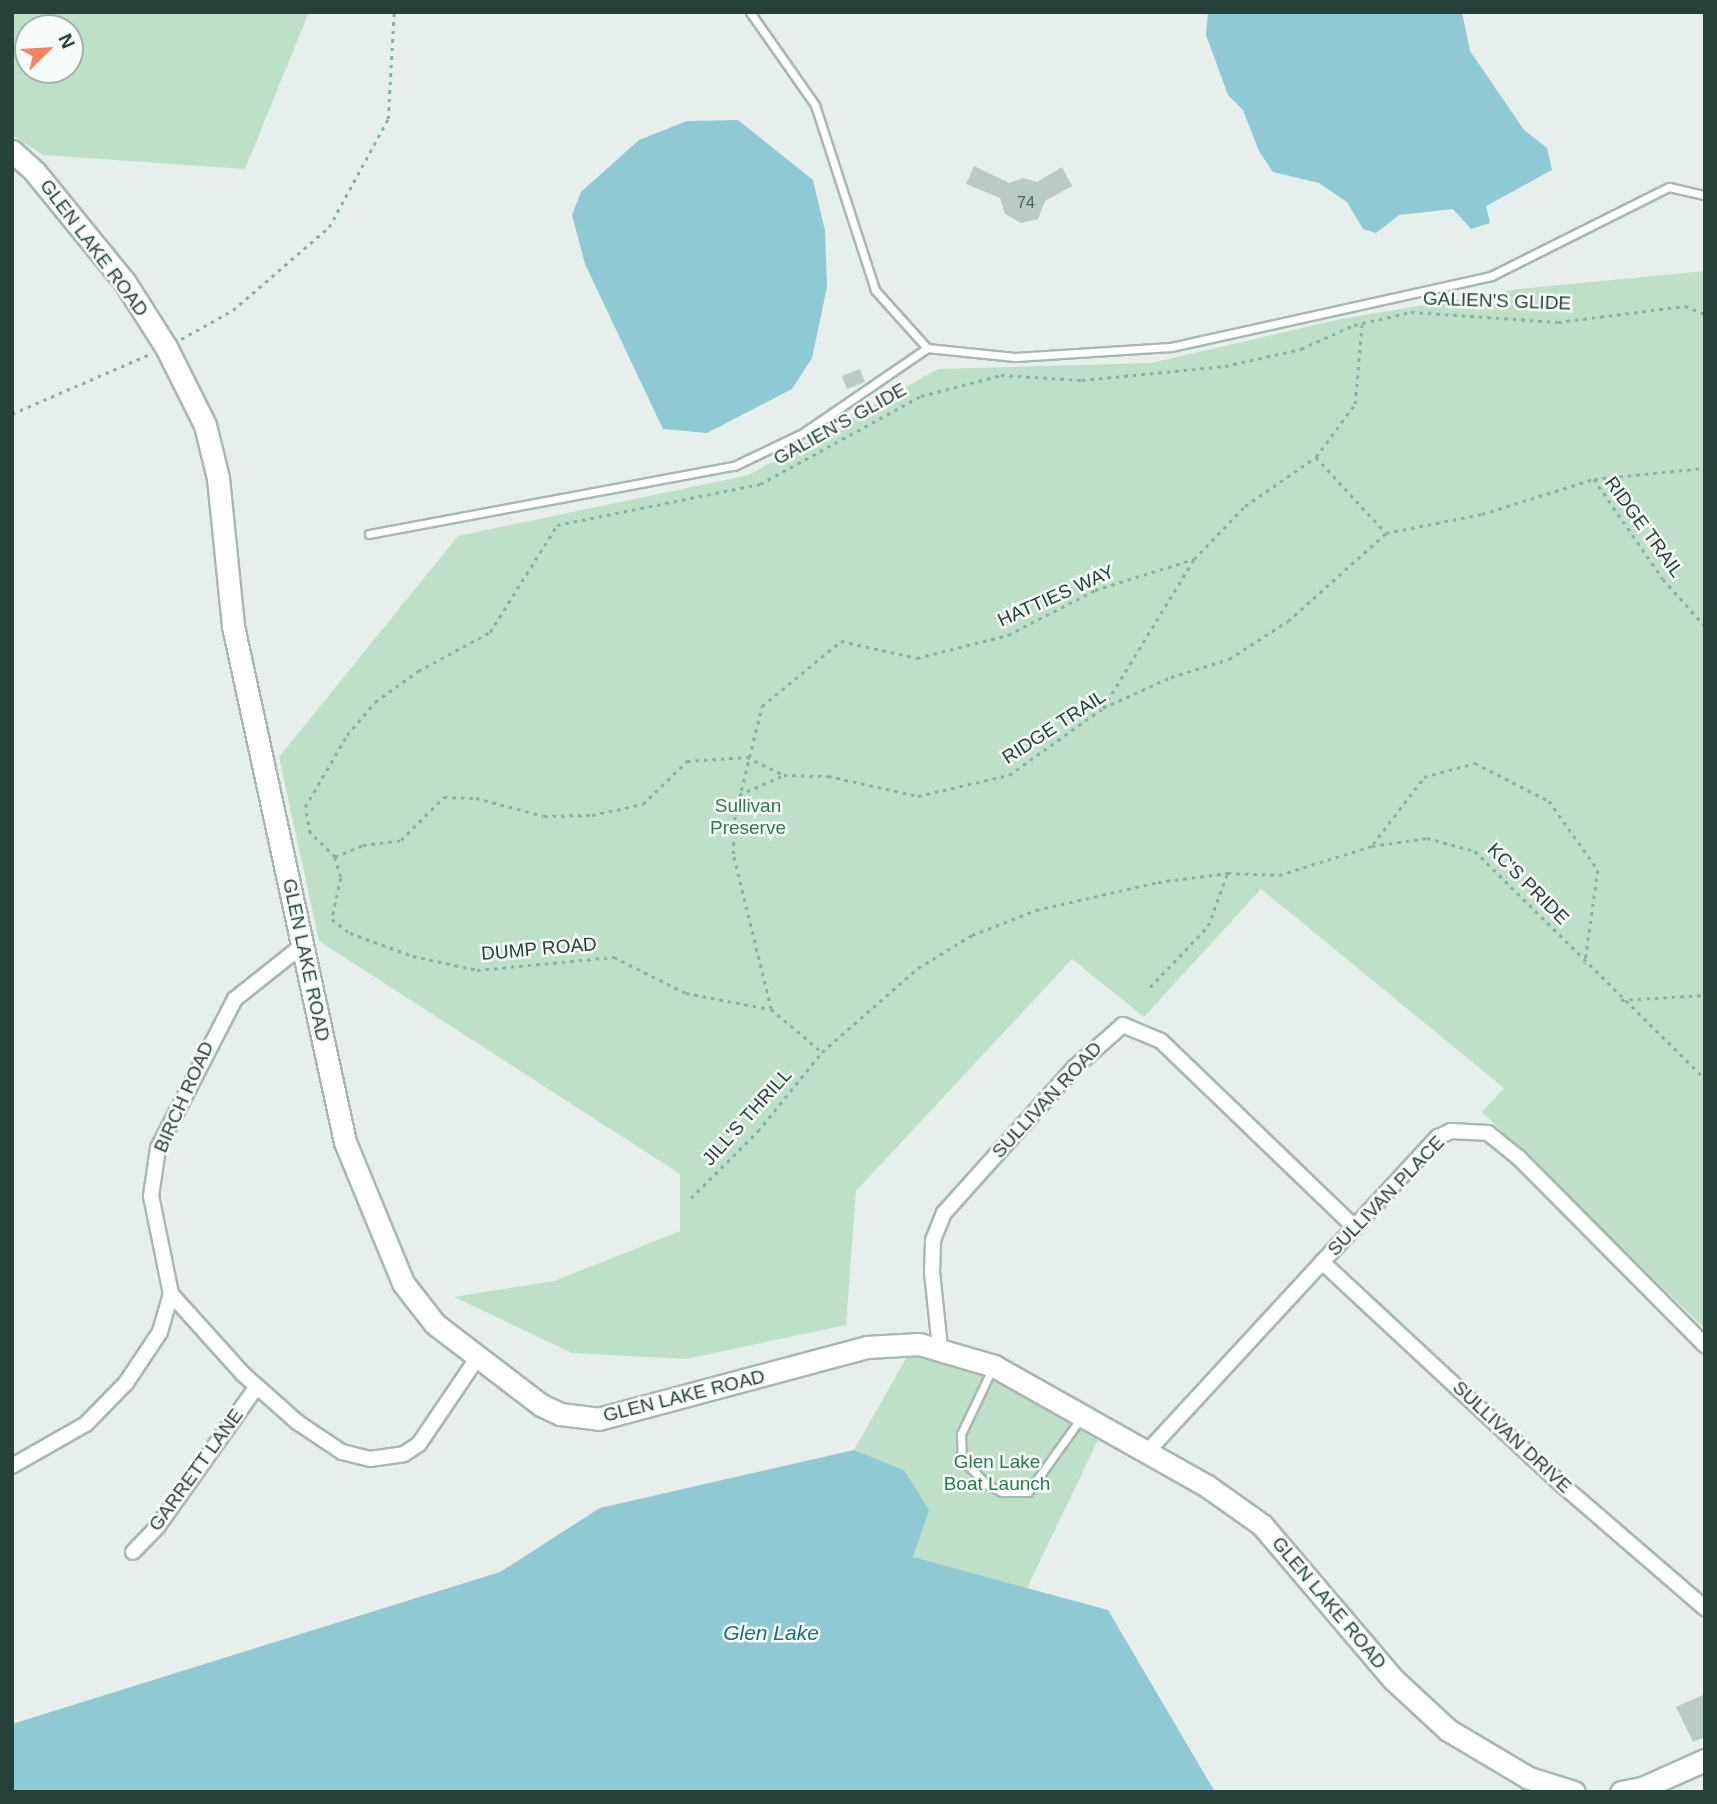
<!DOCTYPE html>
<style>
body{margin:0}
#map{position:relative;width:1717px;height:1804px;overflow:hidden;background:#e6efeb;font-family:Helvetica,sans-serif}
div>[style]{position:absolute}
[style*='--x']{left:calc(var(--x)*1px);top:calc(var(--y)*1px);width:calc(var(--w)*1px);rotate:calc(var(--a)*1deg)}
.green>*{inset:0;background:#bfe0c8}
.water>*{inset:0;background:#8ec9d4}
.building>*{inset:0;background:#bbcac4}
.path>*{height:2.5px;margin-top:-1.25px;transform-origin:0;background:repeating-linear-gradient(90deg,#86b3a5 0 3.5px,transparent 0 8.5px)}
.roads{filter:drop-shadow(2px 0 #a8b8b2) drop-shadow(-2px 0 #a8b8b2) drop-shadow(0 2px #a8b8b2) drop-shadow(0 -2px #a8b8b2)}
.lane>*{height:7px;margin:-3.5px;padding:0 3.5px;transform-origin:3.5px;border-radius:3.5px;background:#fff}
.street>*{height:14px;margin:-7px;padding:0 7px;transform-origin:7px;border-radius:7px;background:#fff}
.secondary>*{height:21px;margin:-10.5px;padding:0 10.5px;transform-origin:10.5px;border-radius:10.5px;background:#fff}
span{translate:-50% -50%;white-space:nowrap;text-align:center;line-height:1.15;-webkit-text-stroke:5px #f7fbf9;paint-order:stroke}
.number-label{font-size:16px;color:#4a645c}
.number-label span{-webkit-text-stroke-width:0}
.street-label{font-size:19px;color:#24423a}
.park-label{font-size:19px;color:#2d7a4b}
.water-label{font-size:21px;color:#1c6f80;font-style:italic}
.frame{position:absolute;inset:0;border:14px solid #24423a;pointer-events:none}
.north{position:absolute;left:14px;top:14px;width:70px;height:70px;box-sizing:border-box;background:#f7fbf9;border:2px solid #a3b1ad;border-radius:50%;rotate:66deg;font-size:19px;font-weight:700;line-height:28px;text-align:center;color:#24423a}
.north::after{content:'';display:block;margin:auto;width:24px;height:32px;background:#f4845f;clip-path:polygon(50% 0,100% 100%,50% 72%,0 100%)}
</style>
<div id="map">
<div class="green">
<i style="clip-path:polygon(evenodd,12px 12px,309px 12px,245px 169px,43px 155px,12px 135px,12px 12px,28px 28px,70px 28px,70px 70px,28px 70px,28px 28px)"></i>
<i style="clip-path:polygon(1705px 271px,1705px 1329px,1482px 1112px,1504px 1088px,1261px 889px,1144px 1017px,1072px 959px,856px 1191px,846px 1325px,686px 1359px,572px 1353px,454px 1297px,554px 1281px,680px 1231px,680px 1174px,319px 941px,279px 757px,458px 536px,749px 475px,938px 369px,1151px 363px,1341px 319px,1519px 289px)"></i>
<i style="clip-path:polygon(932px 1353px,970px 1367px,1098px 1440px,1027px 1588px,912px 1557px,904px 1470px,854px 1450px,908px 1355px)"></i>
</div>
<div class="water">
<i style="clip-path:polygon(1208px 12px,1462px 12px,1470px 51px,1524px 130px,1547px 148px,1552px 170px,1486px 206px,1490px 223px,1471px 229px,1453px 209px,1399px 215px,1376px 233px,1363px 229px,1347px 202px,1319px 183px,1273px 172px,1259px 151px,1243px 110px,1228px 95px,1206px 35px)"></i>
<i style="clip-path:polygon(738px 120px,813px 180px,825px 231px,827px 287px,812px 358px,792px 389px,707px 433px,663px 429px,585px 264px,572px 215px,581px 192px,639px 140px,687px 121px)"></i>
<i style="clip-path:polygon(854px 1450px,904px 1470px,929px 1510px,913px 1557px,1108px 1610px,1215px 1792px,12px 1792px,12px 1724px,500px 1572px,600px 1508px)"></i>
</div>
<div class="building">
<i style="clip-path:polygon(974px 166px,1009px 183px,1023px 178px,1037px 182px,1062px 167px,1072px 186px,1045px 201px,1038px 219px,1021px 223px,1005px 214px,1000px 198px,966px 184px)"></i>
<i style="clip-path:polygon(860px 369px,865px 382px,847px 389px,842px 376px)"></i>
<i style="clip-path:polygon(1705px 1694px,1705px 1737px,1693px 1742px,1676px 1707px)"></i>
</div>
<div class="path">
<i style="--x:181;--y:339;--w:60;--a:-29.1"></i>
<i style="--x:233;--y:310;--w:127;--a:-40.8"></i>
<i style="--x:329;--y:227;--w:123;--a:-61.4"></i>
<i style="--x:388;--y:119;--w:107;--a:-86.8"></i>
<i style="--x:12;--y:414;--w:150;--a:-23.5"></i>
<i style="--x:1316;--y:457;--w:103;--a:47.4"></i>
<i style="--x:1594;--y:479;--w:121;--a:55.4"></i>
<i style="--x:1663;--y:579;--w:63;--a:48.2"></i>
<i style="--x:1103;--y:708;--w:175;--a:-58.6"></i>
<i style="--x:1194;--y:559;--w:74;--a:-46.1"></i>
<i style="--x:1245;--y:506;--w:86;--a:-34.6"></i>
<i style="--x:1316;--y:457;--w:66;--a:-53.7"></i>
<i style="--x:1355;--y:404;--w:81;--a:-85.1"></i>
<i style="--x:739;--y:795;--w:49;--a:-24"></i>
<i style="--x:1373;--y:844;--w:84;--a:-52.7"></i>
<i style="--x:1424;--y:777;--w:53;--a:-15.4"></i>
<i style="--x:1475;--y:763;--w:83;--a:27.2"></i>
<i style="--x:1549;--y:801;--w:85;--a:54.6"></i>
<i style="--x:1598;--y:870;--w:95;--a:97.9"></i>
<i style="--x:335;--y:857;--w:35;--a:-136"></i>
<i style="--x:310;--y:833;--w:26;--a:-101"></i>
<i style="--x:305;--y:807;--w:83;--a:-59.7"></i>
<i style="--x:347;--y:735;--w:43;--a:-49.7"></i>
<i style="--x:375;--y:702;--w:53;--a:-35.8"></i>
<i style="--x:418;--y:671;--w:82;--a:-28.4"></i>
<i style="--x:490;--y:632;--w:126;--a:-57.9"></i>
<i style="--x:557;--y:525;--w:207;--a:-11.4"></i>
<i style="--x:760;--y:484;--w:183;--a:-28.7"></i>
<i style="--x:921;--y:396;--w:83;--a:-14.7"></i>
<i style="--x:1001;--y:375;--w:81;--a:3.5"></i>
<i style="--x:1082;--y:380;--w:144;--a:-5.6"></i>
<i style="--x:1225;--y:366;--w:78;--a:-12.6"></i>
<i style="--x:1301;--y:349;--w:58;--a:-24.4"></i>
<i style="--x:1354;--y:325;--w:58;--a:-12.8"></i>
<i style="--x:1411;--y:312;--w:147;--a:3.9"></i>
<i style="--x:1558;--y:322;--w:128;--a:-7.2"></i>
<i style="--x:1685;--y:306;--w:22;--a:22"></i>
<i style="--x:335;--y:857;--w:30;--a:-23"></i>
<i style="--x:363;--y:845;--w:38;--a:-7"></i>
<i style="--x:401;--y:840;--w:61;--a:-45"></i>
<i style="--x:444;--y:797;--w:32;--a:2"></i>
<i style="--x:476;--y:798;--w:70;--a:14.8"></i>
<i style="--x:544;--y:816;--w:48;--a:-1.2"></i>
<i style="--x:592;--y:815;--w:52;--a:-12.2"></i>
<i style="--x:643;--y:804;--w:62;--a:-44.3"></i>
<i style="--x:687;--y:761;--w:60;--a:-3.8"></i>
<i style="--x:747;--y:757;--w:41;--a:25.9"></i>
<i style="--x:784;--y:775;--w:44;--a:1.3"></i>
<i style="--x:828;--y:776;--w:92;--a:12.5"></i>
<i style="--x:918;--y:796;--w:93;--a:-13"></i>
<i style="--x:1009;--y:775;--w:115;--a:-35.5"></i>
<i style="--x:1103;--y:708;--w:75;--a:-24.5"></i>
<i style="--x:1171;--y:677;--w:61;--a:-17.2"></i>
<i style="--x:1229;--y:659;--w:70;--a:-32.8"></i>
<i style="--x:1288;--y:621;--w:132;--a:-41.9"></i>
<i style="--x:1386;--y:533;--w:98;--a:-11.2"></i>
<i style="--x:1482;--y:514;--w:117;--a:-17.4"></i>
<i style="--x:1594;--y:479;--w:112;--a:-5.7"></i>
<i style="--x:335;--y:857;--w:22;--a:74"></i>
<i style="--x:341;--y:878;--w:42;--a:102.4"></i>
<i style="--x:332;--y:919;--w:23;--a:38"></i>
<i style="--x:350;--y:933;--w:67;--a:20.1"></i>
<i style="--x:413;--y:956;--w:66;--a:12.3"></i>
<i style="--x:477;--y:970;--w:138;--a:-5.4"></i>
<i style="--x:614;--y:957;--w:80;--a:26.6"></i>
<i style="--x:686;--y:993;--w:85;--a:10.9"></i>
<i style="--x:1150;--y:987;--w:84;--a:-46.4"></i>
<i style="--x:1208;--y:926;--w:55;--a:-69.9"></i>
<i style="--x:1621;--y:1000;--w:84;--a:-3.4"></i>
<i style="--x:771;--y:1009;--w:67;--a:40.1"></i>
<i style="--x:822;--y:1052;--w:128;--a:-41.2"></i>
<i style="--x:918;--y:968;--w:63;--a:-31.4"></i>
<i style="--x:972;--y:935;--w:69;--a:-21.3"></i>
<i style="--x:1036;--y:910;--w:125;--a:-12.9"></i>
<i style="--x:1158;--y:882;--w:71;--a:-7.3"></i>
<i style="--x:1228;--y:873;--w:51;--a:2.2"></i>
<i style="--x:1279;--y:875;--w:97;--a:-17.3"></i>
<i style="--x:1372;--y:846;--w:56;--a:-8.3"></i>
<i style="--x:1427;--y:838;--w:50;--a:15.2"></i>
<i style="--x:1475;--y:851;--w:324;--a:44.7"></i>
<i style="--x:771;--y:1009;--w:160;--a:-103.8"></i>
<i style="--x:733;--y:854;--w:39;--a:-87"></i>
<i style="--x:735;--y:815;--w:112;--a:-76.1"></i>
<i style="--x:762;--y:706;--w:102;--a:-39.4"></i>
<i style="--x:841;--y:641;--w:78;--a:12.6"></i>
<i style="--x:917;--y:658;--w:94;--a:-14.2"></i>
<i style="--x:1008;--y:635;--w:98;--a:-27.3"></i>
<i style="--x:1095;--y:590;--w:104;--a:-17.4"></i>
<i style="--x:691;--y:1198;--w:95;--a:-45"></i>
<i style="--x:758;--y:1131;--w:102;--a:-51"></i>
</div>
<div class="roads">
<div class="lane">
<i style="--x:750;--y:12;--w:113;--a:55"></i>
<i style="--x:815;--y:105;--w:194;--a:72"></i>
<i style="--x:875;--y:290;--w:78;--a:48.1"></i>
<i style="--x:369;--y:534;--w:371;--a:-10.6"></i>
<i style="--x:734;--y:466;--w:76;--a:-25.6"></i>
<i style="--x:803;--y:433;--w:150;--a:-34.4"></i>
<i style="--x:927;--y:348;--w:88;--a:5.8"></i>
<i style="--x:1015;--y:357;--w:156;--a:-3.7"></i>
<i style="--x:1171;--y:347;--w:328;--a:-12.5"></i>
<i style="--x:1491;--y:276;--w:199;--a:-26.6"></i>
<i style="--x:1669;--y:187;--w:37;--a:13"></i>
<i style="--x:992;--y:1369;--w:72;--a:115.5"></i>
<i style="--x:961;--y:1434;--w:25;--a:88"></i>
<i style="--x:962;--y:1459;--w:35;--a:46"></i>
<i style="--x:986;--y:1484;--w:18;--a:27"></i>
<i style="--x:1002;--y:1492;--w:26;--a:0"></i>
<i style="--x:1028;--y:1492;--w:91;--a:-54.4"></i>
</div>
<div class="street">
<i style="--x:1322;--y:1262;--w:316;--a:42.9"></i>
<i style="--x:1553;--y:1477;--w:201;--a:40.8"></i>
<i style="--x:171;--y:1294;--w:108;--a:48"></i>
<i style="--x:243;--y:1374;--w:72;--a:41.6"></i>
<i style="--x:297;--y:1422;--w:54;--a:33.7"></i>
<i style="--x:342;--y:1452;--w:29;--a:14"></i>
<i style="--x:370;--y:1459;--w:34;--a:-8"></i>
<i style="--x:404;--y:1454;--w:18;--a:-34"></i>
<i style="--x:419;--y:1444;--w:105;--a:-55.9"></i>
<i style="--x:940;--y:1348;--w:76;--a:-96"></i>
<i style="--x:932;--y:1272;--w:32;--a:-88"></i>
<i style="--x:933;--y:1240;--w:29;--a:-68"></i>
<i style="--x:944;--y:1213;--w:195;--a:-48.1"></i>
<i style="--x:1074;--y:1068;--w:65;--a:-41.3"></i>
<i style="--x:1123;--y:1025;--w:41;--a:22.8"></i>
<i style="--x:1161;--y:1041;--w:269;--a:43.9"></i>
<i style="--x:1147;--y:1452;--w:429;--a:-47.3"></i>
<i style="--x:1438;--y:1137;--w:14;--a:-25"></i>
<i style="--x:1451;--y:1131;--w:37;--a:3"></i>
<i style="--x:1488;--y:1133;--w:40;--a:39"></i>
<i style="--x:1519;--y:1158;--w:264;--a:45.2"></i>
<i style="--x:12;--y:1466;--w:85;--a:-29.6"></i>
<i style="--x:86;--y:1424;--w:57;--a:-45.7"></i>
<i style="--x:126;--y:1383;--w:61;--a:-56.3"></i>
<i style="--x:160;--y:1332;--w:40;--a:-74"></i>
<i style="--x:171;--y:1294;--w:100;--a:-101.5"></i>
<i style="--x:151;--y:1196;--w:49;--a:-81.7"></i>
<i style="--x:158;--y:1148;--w:168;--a:-62.7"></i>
<i style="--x:235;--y:999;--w:87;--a:-38.5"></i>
<i style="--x:133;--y:1552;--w:36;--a:-46"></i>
<i style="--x:158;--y:1526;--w:171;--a:-54.7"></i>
</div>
<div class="secondary">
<i style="--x:12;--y:151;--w:31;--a:42"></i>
<i style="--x:35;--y:172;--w:141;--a:50.8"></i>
<i style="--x:124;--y:281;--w:78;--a:57.5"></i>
<i style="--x:166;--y:347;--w:87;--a:63.4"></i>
<i style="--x:205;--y:425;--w:55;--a:76.2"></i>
<i style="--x:218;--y:478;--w:149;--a:84.2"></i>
<i style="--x:233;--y:626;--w:528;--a:77.75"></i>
<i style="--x:345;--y:1142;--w:152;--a:67.6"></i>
<i style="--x:403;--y:1283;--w:52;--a:52"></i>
<i style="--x:435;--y:1324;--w:133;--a:37.4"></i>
<i style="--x:541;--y:1405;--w:21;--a:25"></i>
<i style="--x:560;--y:1414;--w:38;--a:7"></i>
<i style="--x:598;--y:1419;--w:278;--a:-15"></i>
<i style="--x:867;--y:1347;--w:52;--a:-3.3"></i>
<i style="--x:919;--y:1344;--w:78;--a:16.3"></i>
<i style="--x:994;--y:1366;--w:244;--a:29.4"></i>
<i style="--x:1207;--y:1486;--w:67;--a:35.3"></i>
<i style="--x:1262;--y:1525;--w:202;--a:49.6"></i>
<i style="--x:1393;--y:1679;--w:75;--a:42.8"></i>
<i style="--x:1448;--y:1730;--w:94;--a:30.7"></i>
<i style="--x:1529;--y:1778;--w:47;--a:17.3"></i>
<i style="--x:1621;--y:1792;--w:21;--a:-11"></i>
<i style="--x:1642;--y:1788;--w:69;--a:-24"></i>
</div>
</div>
<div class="number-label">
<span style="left:1026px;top:203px">74</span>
</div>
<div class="street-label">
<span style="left:94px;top:248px;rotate:53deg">GLEN LAKE ROAD</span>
<span style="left:1497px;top:301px;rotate:2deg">GALIEN'S GLIDE</span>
<span style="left:840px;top:424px;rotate:-29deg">GALIEN'S GLIDE</span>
<span style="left:1644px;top:527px;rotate:54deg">RIDGE TRAIL</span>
<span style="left:1056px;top:596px;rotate:-24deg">HATTIES WAY</span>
<span style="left:1054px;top:727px;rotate:-33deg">RIDGE TRAIL</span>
<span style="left:1528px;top:884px;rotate:45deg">KC'S PRIDE</span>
<span style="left:539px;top:949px;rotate:-5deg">DUMP ROAD</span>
<span style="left:306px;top:960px;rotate:78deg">GLEN LAKE ROAD</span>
<span style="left:184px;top:1097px;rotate:-66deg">BIRCH ROAD</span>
<span style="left:1047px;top:1100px;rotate:-47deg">SULLIVAN ROAD</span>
<span style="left:747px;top:1117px;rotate:-48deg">JILL'S THRILL</span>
<span style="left:1386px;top:1196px;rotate:-46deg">SULLIVAN PLACE</span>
<span style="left:684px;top:1396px;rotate:-14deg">GLEN LAKE ROAD</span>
<span style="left:1512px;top:1437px;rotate:43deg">SULLIVAN DRIVE</span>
<span style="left:196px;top:1470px;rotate:-54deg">GARRETT LANE</span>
<span style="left:1329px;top:1603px;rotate:50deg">GLEN LAKE ROAD</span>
</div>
<div class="park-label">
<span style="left:748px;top:817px">Sullivan<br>Preserve</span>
<span style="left:997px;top:1473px">Glen Lake<br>Boat Launch</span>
</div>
<div class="water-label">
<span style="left:771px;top:1633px">Glen Lake</span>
</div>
<div class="frame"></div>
<div class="north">N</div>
</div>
